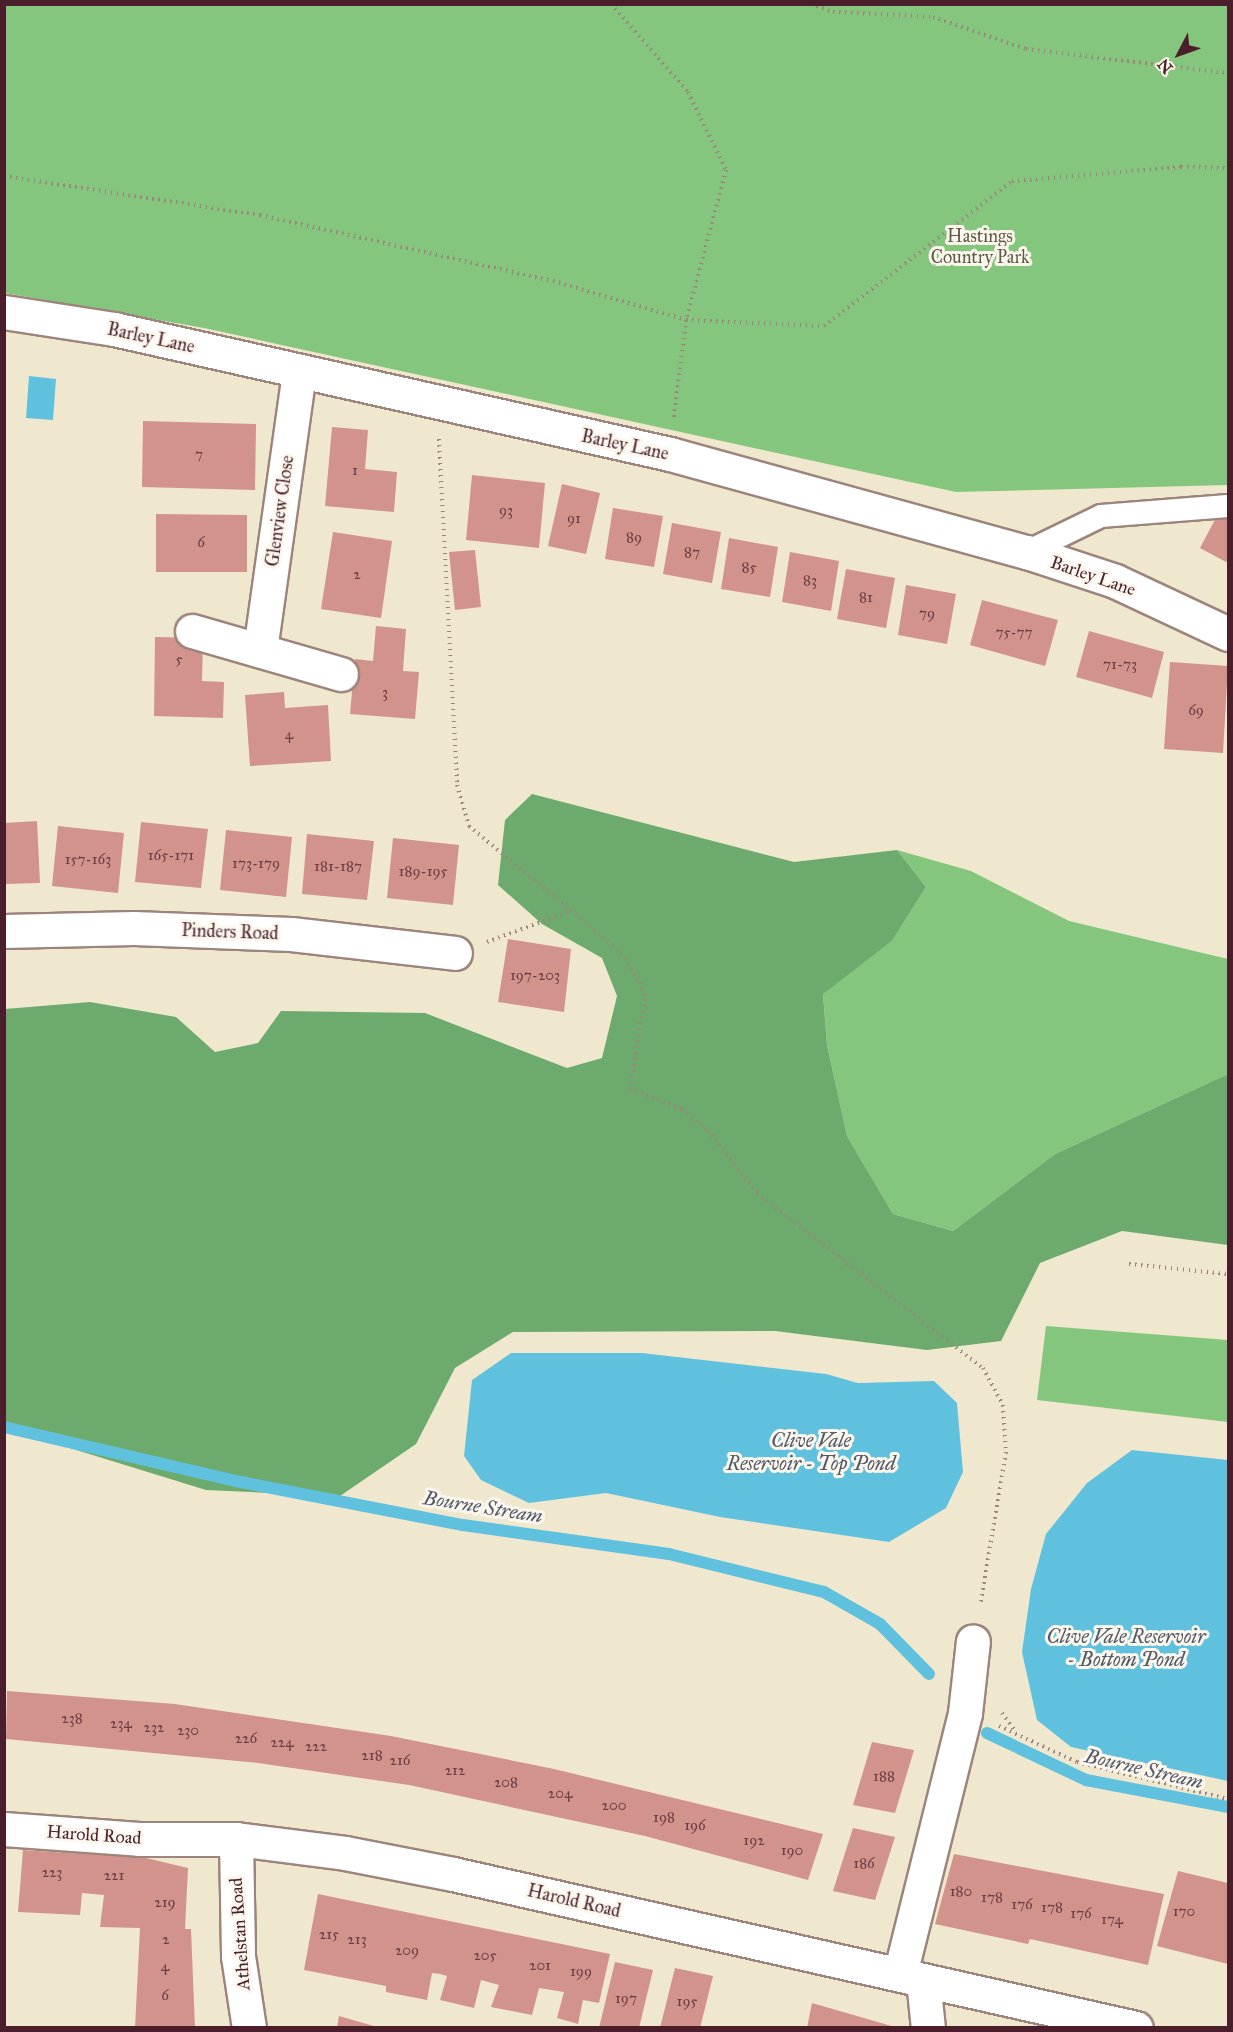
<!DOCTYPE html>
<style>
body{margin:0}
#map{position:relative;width:1233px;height:2032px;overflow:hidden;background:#f0e8ce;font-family:"IM FELL Great Primer",serif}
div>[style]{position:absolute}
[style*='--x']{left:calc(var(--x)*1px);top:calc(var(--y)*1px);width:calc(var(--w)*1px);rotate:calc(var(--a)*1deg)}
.green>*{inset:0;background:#85c67e}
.forest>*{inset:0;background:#6cab6d}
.water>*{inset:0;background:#60c1de}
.stream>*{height:12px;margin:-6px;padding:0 6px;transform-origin:6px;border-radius:6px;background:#60c1de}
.building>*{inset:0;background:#d1938b}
.path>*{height:4px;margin-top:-2px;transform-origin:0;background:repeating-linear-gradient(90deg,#9d847c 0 1.5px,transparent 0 6px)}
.roads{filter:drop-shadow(2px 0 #9d847c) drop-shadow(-2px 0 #9d847c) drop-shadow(0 2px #9d847c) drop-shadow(0 -2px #9d847c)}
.lane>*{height:22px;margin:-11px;padding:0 11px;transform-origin:11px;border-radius:11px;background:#fff}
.street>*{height:33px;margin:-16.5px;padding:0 16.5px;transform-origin:16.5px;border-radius:16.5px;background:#fff}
span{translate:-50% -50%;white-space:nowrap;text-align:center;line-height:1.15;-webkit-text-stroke:6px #fbf7ec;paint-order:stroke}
.number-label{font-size:15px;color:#6c3c43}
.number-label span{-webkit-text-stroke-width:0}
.park-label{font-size:18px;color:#5f5948}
.street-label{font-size:18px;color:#4a1f2b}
.water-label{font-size:20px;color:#52586a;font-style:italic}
.frame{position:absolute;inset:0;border:6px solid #4a1f2b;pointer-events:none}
.north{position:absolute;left:1149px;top:24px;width:60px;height:60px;-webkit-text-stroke:4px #fbf7ec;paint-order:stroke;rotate:229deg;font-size:16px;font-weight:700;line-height:24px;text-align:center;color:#4a1f2b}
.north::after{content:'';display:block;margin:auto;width:21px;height:27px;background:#4a1f2b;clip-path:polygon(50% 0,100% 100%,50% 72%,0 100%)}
</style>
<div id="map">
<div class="green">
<i style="clip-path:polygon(4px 5px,1228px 5px,1228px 485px,956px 492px,204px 328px,5px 293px)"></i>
<i style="clip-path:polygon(897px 850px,971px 871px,1069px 921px,1228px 959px,1228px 1074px,1055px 1154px,953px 1231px,893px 1214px,847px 1136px,827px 1045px,823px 993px,892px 941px,926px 887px)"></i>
<i style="clip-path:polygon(1046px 1326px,1228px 1340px,1228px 1422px,1037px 1400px)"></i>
</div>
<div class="forest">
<i style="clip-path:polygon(532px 794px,794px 862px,897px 850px,926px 887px,892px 941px,823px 994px,827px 1045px,847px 1136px,893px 1214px,953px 1231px,1055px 1154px,1228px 1074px,1228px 1245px,1122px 1231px,1040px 1263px,1001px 1341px,927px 1350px,775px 1331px,513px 1332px,455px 1368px,416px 1444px,340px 1496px,206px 1490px,5px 1428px,5px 1009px,90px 1002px,176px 1017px,215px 1052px,258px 1043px,281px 1011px,425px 1013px,567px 1068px,602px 1058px,617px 996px,602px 958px,542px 924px,498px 885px,505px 820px)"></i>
</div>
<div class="water">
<i style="clip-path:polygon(29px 376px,56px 379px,53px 420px,26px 418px)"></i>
<i style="clip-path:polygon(511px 1353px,642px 1353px,826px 1374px,858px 1383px,934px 1381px,957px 1403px,963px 1472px,946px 1508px,889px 1542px,720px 1517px,606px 1493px,529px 1503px,481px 1480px,464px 1456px,472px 1380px)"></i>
<i style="clip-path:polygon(1132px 1450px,1228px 1460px,1228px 1781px,1071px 1747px,1037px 1720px,1022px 1652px,1031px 1589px,1046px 1534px,1087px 1483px)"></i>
</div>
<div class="stream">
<i style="--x:4;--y:1427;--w:243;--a:13.1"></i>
<i style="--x:241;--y:1482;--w:226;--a:11"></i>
<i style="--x:463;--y:1525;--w:208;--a:8"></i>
<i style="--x:669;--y:1554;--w:160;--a:13.8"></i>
<i style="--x:824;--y:1592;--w:64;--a:29.7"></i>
<i style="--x:880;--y:1624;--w:70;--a:45.6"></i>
<i style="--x:987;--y:1733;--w:110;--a:25.4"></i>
<i style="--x:1086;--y:1780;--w:145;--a:10.8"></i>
</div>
<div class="building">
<i style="clip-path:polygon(143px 421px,256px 424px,255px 490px,142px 487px)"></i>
<i style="clip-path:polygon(332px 427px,368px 430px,365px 469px,397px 472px,394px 512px,325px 506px)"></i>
<i style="clip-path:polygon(472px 475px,545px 483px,539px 548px,466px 540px)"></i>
<i style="clip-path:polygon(562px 484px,600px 493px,586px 554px,548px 546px)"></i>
<i style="clip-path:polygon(613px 508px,663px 516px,654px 567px,605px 559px)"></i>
<i style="clip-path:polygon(156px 514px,247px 515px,247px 572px,156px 572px)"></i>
<i style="clip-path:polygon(1218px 514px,1228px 520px,1228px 563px,1200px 548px)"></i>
<i style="clip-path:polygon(672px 523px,721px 532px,712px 583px,663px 574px)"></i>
<i style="clip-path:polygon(333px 532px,392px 541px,381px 618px,321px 609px)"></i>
<i style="clip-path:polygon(729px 538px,778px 547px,770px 597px,721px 589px)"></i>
<i style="clip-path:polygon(475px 550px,481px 607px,455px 610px,449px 552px)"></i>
<i style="clip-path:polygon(790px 552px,839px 561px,831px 611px,782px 602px)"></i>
<i style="clip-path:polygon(846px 569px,895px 578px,886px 628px,837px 619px)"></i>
<i style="clip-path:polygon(906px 585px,956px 594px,947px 644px,898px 635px)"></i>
<i style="clip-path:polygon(982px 600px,1058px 620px,1045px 666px,970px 645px)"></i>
<i style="clip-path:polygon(376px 626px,406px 629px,403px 671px,419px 672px,415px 719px,350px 714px,355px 659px,373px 661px)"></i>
<i style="clip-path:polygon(1089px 631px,1164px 652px,1152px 698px,1076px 677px)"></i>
<i style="clip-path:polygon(155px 637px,203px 638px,202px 681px,224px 682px,223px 718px,154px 716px)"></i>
<i style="clip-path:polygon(1170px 662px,1228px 666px,1223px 753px,1164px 749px)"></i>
<i style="clip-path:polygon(284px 692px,285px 708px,328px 705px,331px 761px,250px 766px,245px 695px)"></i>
<i style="clip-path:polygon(37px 821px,40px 883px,4px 884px,4px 823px)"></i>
<i style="clip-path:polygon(141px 822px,208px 829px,201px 888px,135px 882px)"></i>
<i style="clip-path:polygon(58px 826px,124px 833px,118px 893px,52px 886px)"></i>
<i style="clip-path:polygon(226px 830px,292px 837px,286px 897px,220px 890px)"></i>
<i style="clip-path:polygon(307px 834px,374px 841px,367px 900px,302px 894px)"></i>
<i style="clip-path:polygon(393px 838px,459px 845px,453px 905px,387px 898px)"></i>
<i style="clip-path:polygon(508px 939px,571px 949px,564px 1012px,498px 1002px)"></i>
<i style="clip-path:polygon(7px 1691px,175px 1704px,391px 1736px,554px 1769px,823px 1834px,808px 1880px,645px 1836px,409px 1785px,258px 1763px,6px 1739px)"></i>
<i style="clip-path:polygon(872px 1742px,914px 1750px,895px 1813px,853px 1805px)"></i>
<i style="clip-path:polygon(853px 1828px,895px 1837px,875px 1900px,833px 1891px)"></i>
<i style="clip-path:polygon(23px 1850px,146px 1858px,188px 1868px,185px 1929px,191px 1929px,195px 2028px,135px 2028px,140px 1928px,100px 1927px,104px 1895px,82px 1893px,80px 1915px,18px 1912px)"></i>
<i style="clip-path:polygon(954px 1854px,1164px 1894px,1148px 1965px,1030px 1939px,1028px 1944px,935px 1924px)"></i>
<i style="clip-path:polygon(1178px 1871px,1228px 1883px,1228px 1964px,1157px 1946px)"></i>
<i style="clip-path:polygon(318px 1894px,610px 1954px,599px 2003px,583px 2000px,578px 2024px,557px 2018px,564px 1992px,539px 1988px,532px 2015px,491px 2007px,499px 1985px,481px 1980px,474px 2008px,440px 2000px,447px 1976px,440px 1974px,432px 1973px,427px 2000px,386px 1992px,386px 1986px,304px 1970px)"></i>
<i style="clip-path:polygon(615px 1962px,653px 1970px,639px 2028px,599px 2028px)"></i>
<i style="clip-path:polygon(675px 1968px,713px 1976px,700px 2028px,660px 2028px)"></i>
<i style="clip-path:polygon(812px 2003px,895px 2027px,895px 2028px,807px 2028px)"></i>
<i style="clip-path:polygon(339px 2016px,377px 2027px,377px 2028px,337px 2028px)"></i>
</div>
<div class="path">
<i style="--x:611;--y:4;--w:117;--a:48.8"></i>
<i style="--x:688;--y:92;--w:87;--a:64"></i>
<i style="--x:726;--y:170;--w:155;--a:104.9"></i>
<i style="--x:686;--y:320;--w:99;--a:97"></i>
<i style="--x:811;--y:4;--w:23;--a:20"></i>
<i style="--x:833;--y:12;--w:100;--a:2.9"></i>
<i style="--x:933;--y:17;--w:98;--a:19"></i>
<i style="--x:1026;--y:49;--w:203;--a:6.8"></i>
<i style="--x:4;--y:176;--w:259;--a:8.7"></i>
<i style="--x:260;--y:215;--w:300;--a:12.7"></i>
<i style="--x:553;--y:281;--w:139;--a:16.3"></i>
<i style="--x:686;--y:320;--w:138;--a:2.5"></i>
<i style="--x:824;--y:326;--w:237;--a:-37.6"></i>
<i style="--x:1012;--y:181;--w:170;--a:-4.7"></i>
<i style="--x:1181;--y:167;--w:47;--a:1.2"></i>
<i style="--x:439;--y:439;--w:346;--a:87"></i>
<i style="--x:457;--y:785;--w:43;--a:73.7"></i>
<i style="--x:469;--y:826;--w:192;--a:39.7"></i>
<i style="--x:617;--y:949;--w:34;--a:54"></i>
<i style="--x:637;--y:977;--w:23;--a:70"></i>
<i style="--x:645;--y:999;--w:90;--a:99.6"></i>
<i style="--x:630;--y:1088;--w:56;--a:22"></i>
<i style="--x:682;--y:1109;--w:33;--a:39"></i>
<i style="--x:708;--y:1130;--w:80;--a:52.1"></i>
<i style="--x:757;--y:1193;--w:286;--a:37.8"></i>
<i style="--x:983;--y:1368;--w:42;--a:61.6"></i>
<i style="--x:1003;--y:1405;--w:47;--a:86.3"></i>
<i style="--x:1006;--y:1452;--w:155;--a:99.6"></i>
<i style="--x:487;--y:942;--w:90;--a:-20.3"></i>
<i style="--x:1129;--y:1264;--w:100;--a:5.8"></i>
<i style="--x:1002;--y:1713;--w:22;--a:54"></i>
<i style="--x:999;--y:1726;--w:86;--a:24.8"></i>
<i style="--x:1077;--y:1762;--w:155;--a:13.8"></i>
</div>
<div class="roads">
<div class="lane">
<i style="--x:1027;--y:552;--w:82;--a:-25.9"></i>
<i style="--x:1101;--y:516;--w:127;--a:-4.5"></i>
</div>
<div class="street">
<i style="--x:4;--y:312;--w:111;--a:8.8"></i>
<i style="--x:114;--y:329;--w:570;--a:12.67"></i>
<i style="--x:670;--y:454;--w:370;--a:15.4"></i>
<i style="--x:1027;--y:552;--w:93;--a:18.2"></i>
<i style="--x:1115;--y:581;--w:125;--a:25.1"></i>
<i style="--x:192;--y:631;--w:155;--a:16.1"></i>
<i style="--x:260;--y:650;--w:282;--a:-82"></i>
<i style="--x:4;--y:931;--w:130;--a:-1.3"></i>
<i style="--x:134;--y:928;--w:157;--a:2.2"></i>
<i style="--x:291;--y:934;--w:165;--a:6.6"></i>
<i style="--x:4;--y:1829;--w:135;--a:4.2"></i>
<i style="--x:139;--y:1839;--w:97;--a:0"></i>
<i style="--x:236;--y:1839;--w:110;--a:7.3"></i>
<i style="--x:345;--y:1853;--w:110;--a:11"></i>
<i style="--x:453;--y:1874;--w:700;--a:12.71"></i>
<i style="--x:236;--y:1839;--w:117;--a:89"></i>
<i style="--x:238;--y:1956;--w:73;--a:81.3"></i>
<i style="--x:900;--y:1974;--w:269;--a:-76"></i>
<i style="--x:965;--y:1713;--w:72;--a:-83.7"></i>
<i style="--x:923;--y:1980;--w:48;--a:84.1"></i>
</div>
</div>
<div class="number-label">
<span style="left:199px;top:455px">7</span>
<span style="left:355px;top:471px">1</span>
<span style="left:506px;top:511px">93</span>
<span style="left:574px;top:519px">91</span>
<span style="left:634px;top:538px">89</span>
<span style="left:201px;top:543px">6</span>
<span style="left:692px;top:553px">87</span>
<span style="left:749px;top:568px">85</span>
<span style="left:357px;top:575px">2</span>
<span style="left:810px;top:581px">83</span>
<span style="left:866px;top:598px">81</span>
<span style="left:927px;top:614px">79</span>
<span style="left:1014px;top:633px">75-77</span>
<span style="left:179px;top:660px">5</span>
<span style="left:1120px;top:665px">71-73</span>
<span style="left:385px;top:693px">3</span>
<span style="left:1196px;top:711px">69</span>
<span style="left:289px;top:735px">4</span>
<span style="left:171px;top:856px">165-171</span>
<span style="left:88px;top:860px">157-163</span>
<span style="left:256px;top:864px">173-179</span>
<span style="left:338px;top:867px">181-187</span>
<span style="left:423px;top:872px">189-195</span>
<span style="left:535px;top:976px">197-203</span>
<span style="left:72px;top:1719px">238</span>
<span style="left:121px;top:1724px">234</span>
<span style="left:154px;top:1728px">232</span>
<span style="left:188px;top:1731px">230</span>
<span style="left:246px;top:1739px">226</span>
<span style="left:282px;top:1743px">224</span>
<span style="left:316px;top:1747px">222</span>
<span style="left:372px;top:1756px">218</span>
<span style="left:400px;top:1761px">216</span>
<span style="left:455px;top:1771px">212</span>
<span style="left:884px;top:1777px">188</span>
<span style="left:506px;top:1783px">208</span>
<span style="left:560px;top:1794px">204</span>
<span style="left:614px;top:1806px">200</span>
<span style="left:664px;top:1818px">198</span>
<span style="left:695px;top:1826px">196</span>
<span style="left:754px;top:1841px">192</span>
<span style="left:792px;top:1851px">190</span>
<span style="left:864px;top:1864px">186</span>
<span style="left:52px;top:1873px">223</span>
<span style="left:114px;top:1876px">221</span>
<span style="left:961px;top:1892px">180</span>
<span style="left:992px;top:1898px">178</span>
<span style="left:165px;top:1903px">219</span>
<span style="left:1022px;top:1905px">176</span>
<span style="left:1052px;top:1908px">178</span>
<span style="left:1184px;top:1912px">170</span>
<span style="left:1081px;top:1914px">176</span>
<span style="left:1112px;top:1920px">174</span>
<span style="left:329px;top:1935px">215</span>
<span style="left:166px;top:1940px">2</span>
<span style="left:357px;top:1940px">213</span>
<span style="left:407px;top:1951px">209</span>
<span style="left:485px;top:1956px">205</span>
<span style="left:540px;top:1966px">201</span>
<span style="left:165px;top:1967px">4</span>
<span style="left:581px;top:1972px">199</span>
<span style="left:165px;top:1996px">6</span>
<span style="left:626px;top:1999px">197</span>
<span style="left:687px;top:2002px">195</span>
</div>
<div class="park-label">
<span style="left:980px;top:247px">Hastings<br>Country Park</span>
</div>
<div class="street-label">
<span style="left:151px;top:338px;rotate:12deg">Barley Lane</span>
<span style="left:625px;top:445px;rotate:12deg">Barley Lane</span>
<span style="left:280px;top:511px;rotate:-82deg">Glenview Close</span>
<span style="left:1093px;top:576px;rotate:19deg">Barley Lane</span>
<span style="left:230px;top:932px;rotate:2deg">Pinders Road</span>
<span style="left:94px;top:1835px;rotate:4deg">Harold Road</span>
<span style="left:574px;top:1901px;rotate:13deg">Harold Road</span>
<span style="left:240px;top:1934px;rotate:-94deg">Athelstan Road</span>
</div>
<div class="water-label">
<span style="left:811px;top:1452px">Clive Vale<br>Reservoir - Top Pond</span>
<span style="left:483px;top:1507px;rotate:9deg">Bourne Stream</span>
<span style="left:1126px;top:1648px">Clive Vale Reservoir<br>- Bottom Pond</span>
<span style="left:1144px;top:1769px;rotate:13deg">Bourne Stream</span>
</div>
<div class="frame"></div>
<div class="north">N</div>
</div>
